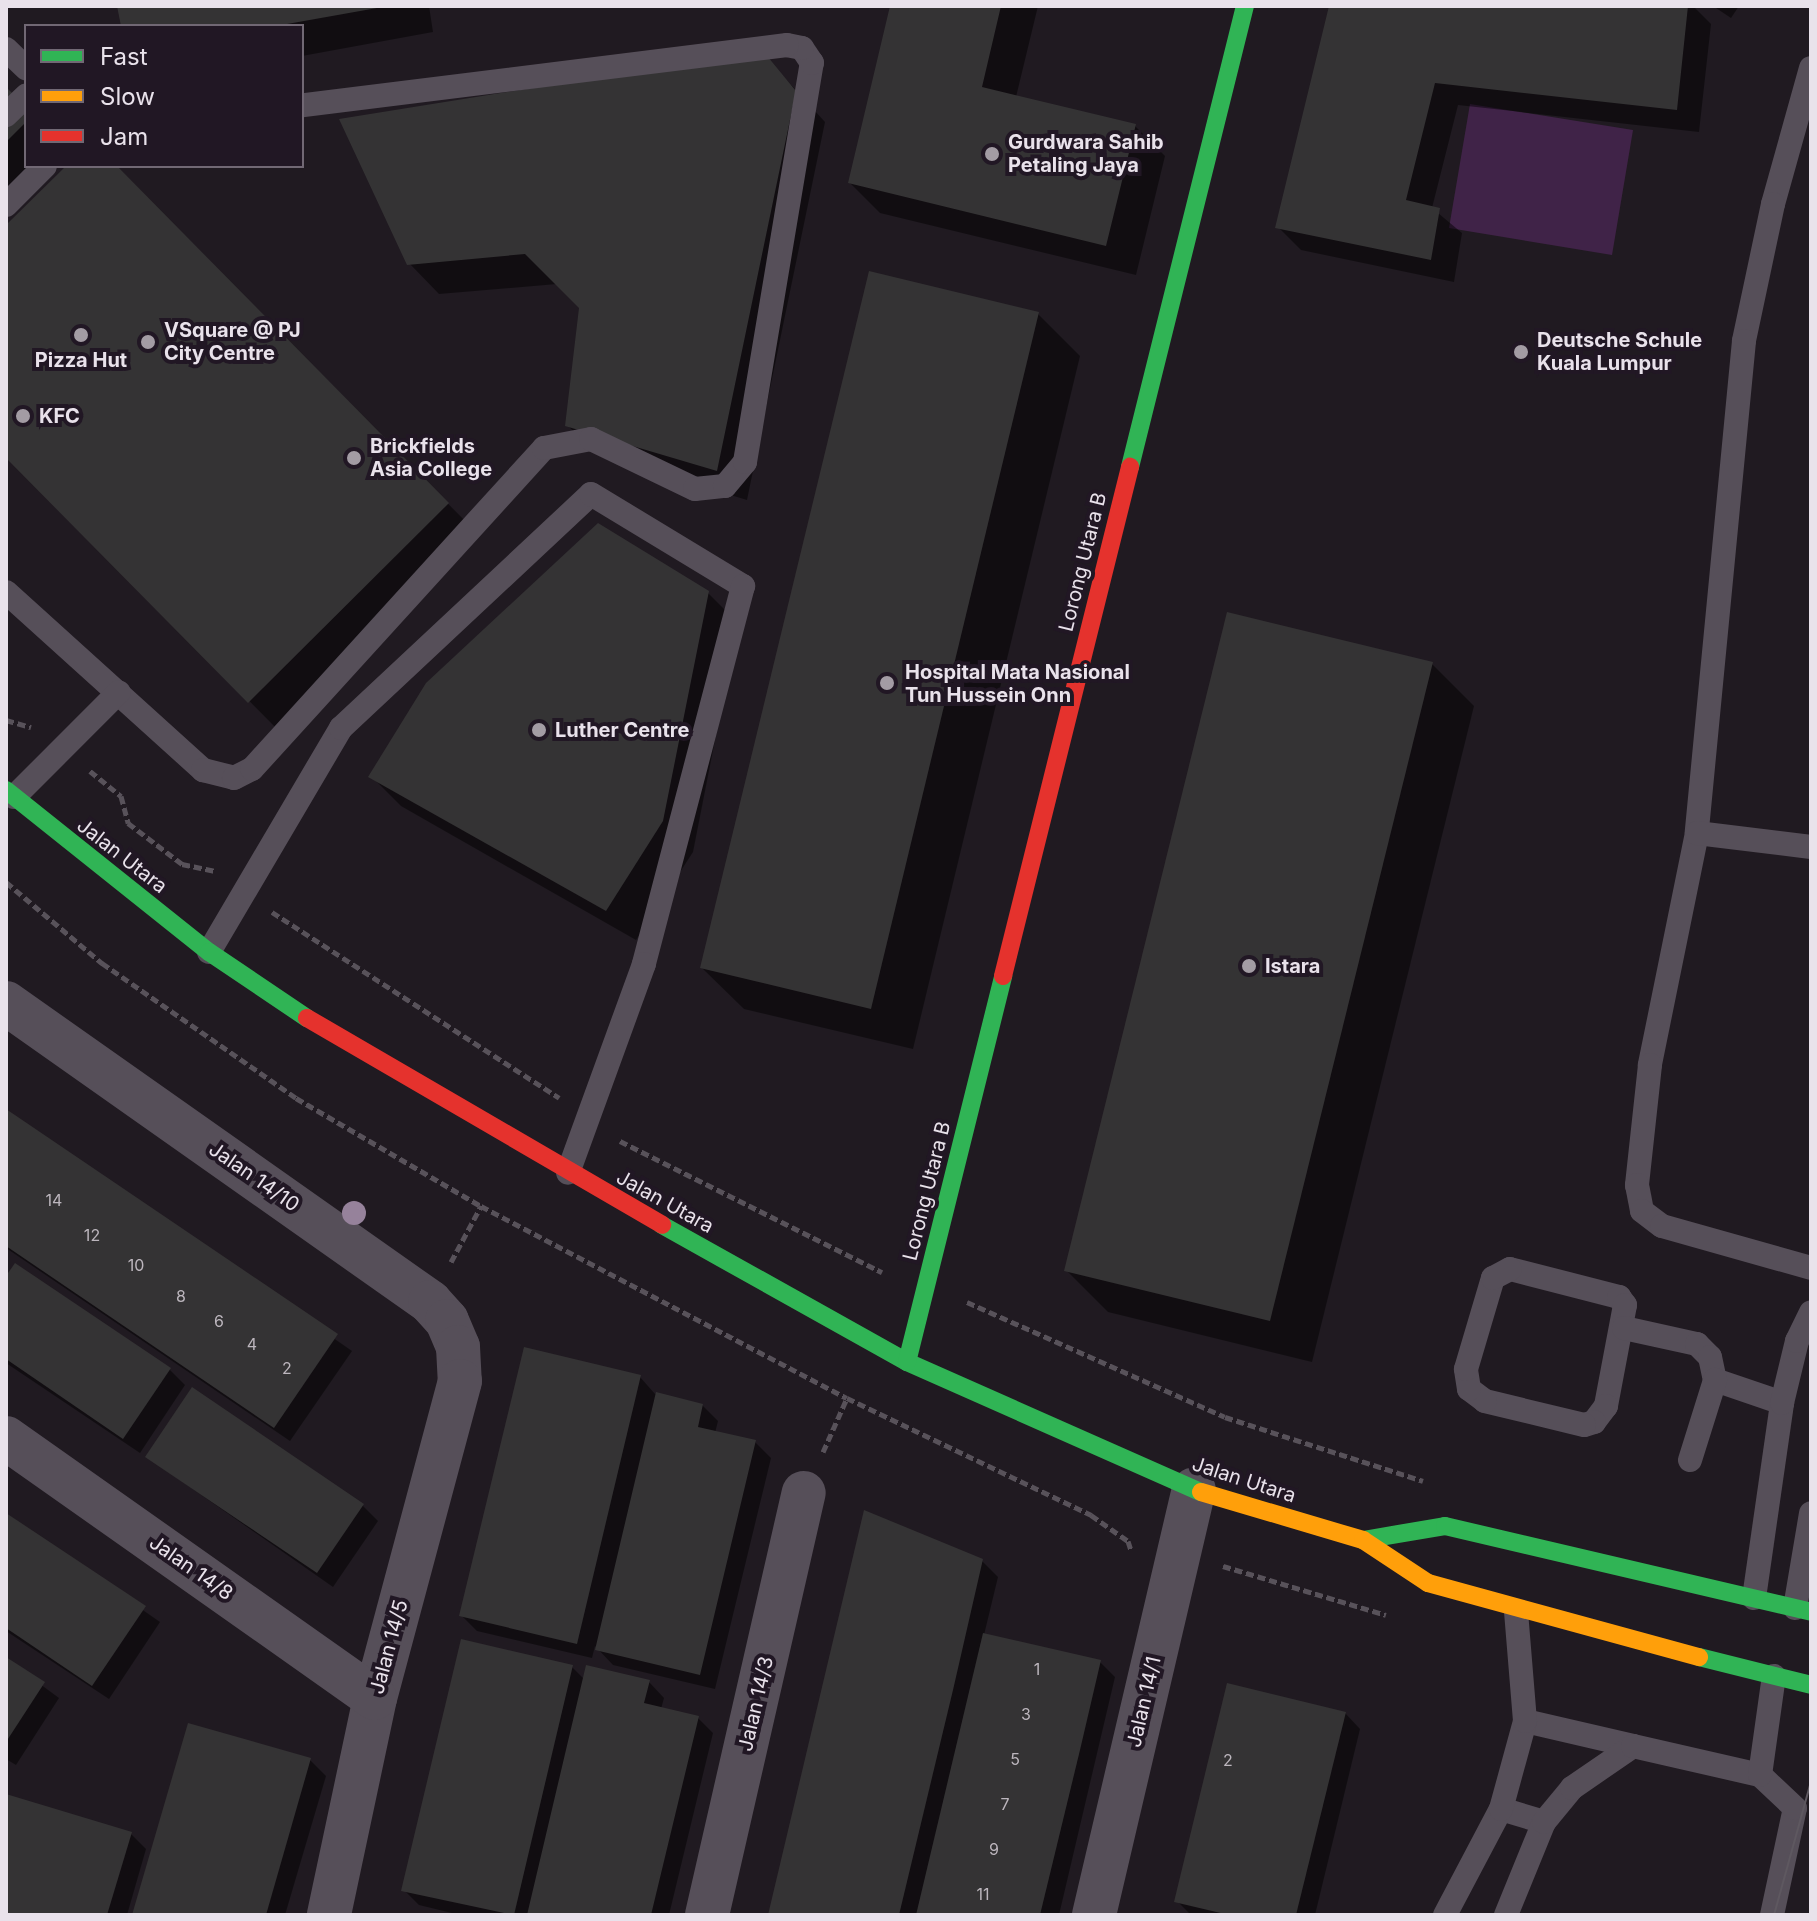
<!DOCTYPE html>
<style>
body{margin:0}
#map{position:relative;width:1817px;height:1921px;overflow:hidden;background:#201a21;font-family:Inter,sans-serif}
div>[style]{position:absolute}
[style*='--x']{left:calc(var(--x)*1px);top:calc(var(--y)*1px);width:calc(var(--w)*1px);rotate:calc(var(--a)*1deg)}
.green>*{inset:0;background:#402348}
.shadow>*{inset:0;background:#0007}
.building>*{inset:0;background:#343334}
.path>*{height:5px;margin-top:-2.5px;transform-origin:0;background:repeating-linear-gradient(90deg,#58525a 0 8px,transparent 0 12px)}
.lane>*{height:24px;margin:-12px;padding:0 12px;transform-origin:12px;border-radius:12px;background:#564f59}
.street>*{height:44px;margin:-22px;padding:0 22px;transform-origin:22px;border-radius:22px;background:#564f59}
.fast>*{height:18px;margin:-9px;padding:0 9px;transform-origin:9px;border-radius:9px;background:#30b455}
.slow>*{height:18px;margin:-9px;padding:0 9px;transform-origin:9px;border-radius:9px;background:#ff9f0a}
.jam>*{height:18px;margin:-9px;padding:0 9px;transform-origin:9px;border-radius:9px;background:#e5322d}
.tram>*{height:2px;margin:-1px;padding:0 1px;transform-origin:1px;border-radius:1px;background:#5e5860}
.trees>*{width:24px;height:24px;margin:-12px;border-radius:50%;background:#96829b}
.dots>*{width:22px;height:22px;translate:-50% -50%;box-sizing:border-box;border:4px solid #211724;border-radius:50%}
span{translate:-50% -50%;white-space:nowrap;text-align:center;line-height:1.15;-webkit-text-stroke:8px #211724;paint-order:stroke}
.number-label{font-size:16px;color:#bcb6bd}
.number-label span{-webkit-text-stroke-width:0}
.poi-label{font-size:20px;color:#e9e2eb;font-weight:700}
.left{translate:0 -50%;text-align:left}
.street-label{font-size:20px;color:#e9e2eb}
.frame{position:absolute;inset:0;border:8px solid #e9e2eb;pointer-events:none}
.legend{position:absolute;left:24px;top:24px;width:280px;height:144px;box-sizing:border-box;background:#211724;border:2px solid #716874;margin:0;padding:10px 14px;list-style:none;font-size:24px;color:#e9e2eb}
.legend li{display:flex;align-items:center;gap:16px;height:40px}
.legend b{width:40px;border:2px solid #716874}
</style>
<div id="map">
<div class="green">
<i style="clip-path:polygon(1470px 104px,1633px 130px,1612px 255px,1449px 228px)"></i>
</div>
<div class="shadow">
<i style="clip-path:polygon(119px 6px,429px 6px,433px 32px,302px 56px,302px 26px,123px 26px)"></i>
<i style="clip-path:polygon(892px 6px,1038px 6px,1016px 97px,1135px 126px,1165px 156px,1136px 275px,880px 213px,850px 183px)"></i>
<i style="clip-path:polygon(1331px 6px,1693px 6px,1711px 24px,1699px 132px,1458px 105px,1432px 208px,1462px 233px,1454px 282px,1301px 250px,1278px 227px)"></i>
<i style="clip-path:polygon(1713px 6px,1739px 6px,1731px 18px)"></i>
<i style="clip-path:polygon(762px 53px,825px 122px,747px 500px,598px 455px,567px 425px,581px 308px,557px 284px,439px 294px,409px 263px)"></i>
<i style="clip-path:polygon(6px 90px,26px 110px,26px 166px,42px 166px,6px 202px)"></i>
<i style="clip-path:polygon(68px 166px,114px 166px,478px 534px,280px 732px,6px 455px,6px 228px)"></i>
<i style="clip-path:polygon(1038px 314px,1080px 356px,913px 1049px,744px 1009px,702px 968px)"></i>
<i style="clip-path:polygon(707px 592px,738px 623px,693px 852px,636px 940px,401px 806px,371px 776px)"></i>
<i style="clip-path:polygon(1432px 664px,1474px 706px,1312px 1362px,1108px 1312px,1066px 1270px)"></i>
<i style="clip-path:polygon(6px 1111px,352px 1351px,290px 1441px,6px 1248px)"></i>
<i style="clip-path:polygon(6px 1280px,170px 1370px,185px 1385px,140px 1453px,6px 1363px)"></i>
<i style="clip-path:polygon(640px 1377px,655px 1394px,702px 1405px,718px 1421px,715px 1433px,755px 1442px,771px 1458px,715px 1689px,613px 1665px,595px 1646px,592px 1658px,477px 1631px,462px 1616px)"></i>
<i style="clip-path:polygon(147px 1457px,362px 1505px,378px 1521px,333px 1587px)"></i>
<i style="clip-path:polygon(6px 1515px,160px 1622px,109px 1699px,6px 1631px)"></i>
<i style="clip-path:polygon(982px 1561px,998px 1577px,984px 1635px,1100px 1662px,1115px 1677px,1059px 1915px,770px 1915px)"></i>
<i style="clip-path:polygon(6px 1659px,59px 1698px,16px 1765px,6px 1759px)"></i>
<i style="clip-path:polygon(572px 1667px,585px 1680px,649px 1682px,664px 1698px,661px 1709px,698px 1718px,713px 1733px,669px 1915px,460px 1915px,419px 1905px,404px 1890px)"></i>
<i style="clip-path:polygon(1345px 1713px,1360px 1729px,1315px 1915px,1191px 1915px,1177px 1901px)"></i>
<i style="clip-path:polygon(310px 1760px,326px 1776px,285px 1915px,134px 1915px)"></i>
<i style="clip-path:polygon(6px 1797px,131px 1834px,146px 1849px,127px 1915px,6px 1915px)"></i>
</div>
<div class="building">
<i style="clip-path:polygon(117px 6px,377px 6px,377px 8px,276px 26px,121px 26px)"></i>
<i style="clip-path:polygon(890px 6px,1001px 6px,982px 87px,1136px 124px,1106px 246px,848px 183px)"></i>
<i style="clip-path:polygon(1329px 6px,1688px 6px,1677px 110px,1435px 83px,1406px 200px,1440px 208px,1431px 260px,1275px 228px)"></i>
<i style="clip-path:polygon(763px 51px,796px 91px,717px 471px,565px 426px,579px 308px,525px 254px,407px 265px,339px 119px)"></i>
<i style="clip-path:polygon(6px 87px,26px 107px,26px 122px,6px 142px)"></i>
<i style="clip-path:polygon(66px 166px,117px 166px,449px 503px,248px 703px,6px 458px,6px 225px)"></i>
<i style="clip-path:polygon(869px 271px,1039px 312px,871px 1009px,700px 968px)"></i>
<i style="clip-path:polygon(598px 523px,709px 591px,663px 821px,606px 911px,368px 777px,426px 683px)"></i>
<i style="clip-path:polygon(1227px 612px,1433px 662px,1270px 1321px,1064px 1271px)"></i>
<i style="clip-path:polygon(6px 1109px,338px 1334px,274px 1428px,6px 1246px)"></i>
<i style="clip-path:polygon(15px 1263px,171px 1368px,123px 1439px,6px 1359px,6px 1276px)"></i>
<i style="clip-path:polygon(524px 1347px,641px 1375px,577px 1644px,459px 1616px)"></i>
<i style="clip-path:polygon(192px 1387px,364px 1504px,317px 1573px,145px 1457px)"></i>
<i style="clip-path:polygon(656px 1392px,703px 1404px,698px 1427px,756px 1440px,700px 1675px,595px 1650px)"></i>
<i style="clip-path:polygon(864px 1510px,983px 1559px,953px 1690px,899px 1915px,768px 1915px)"></i>
<i style="clip-path:polygon(6px 1513px,146px 1606px,92px 1686px,6px 1628px)"></i>
<i style="clip-path:polygon(983px 1633px,1101px 1660px,1080px 1750px,1040px 1915px,916px 1915px)"></i>
<i style="clip-path:polygon(461px 1639px,573px 1665px,514px 1915px,401px 1891px)"></i>
<i style="clip-path:polygon(6px 1657px,45px 1682px,6px 1742px)"></i>
<i style="clip-path:polygon(586px 1665px,650px 1680px,644px 1703px,699px 1716px,651px 1915px,527px 1915px)"></i>
<i style="clip-path:polygon(1227px 1683px,1346px 1712px,1296px 1915px,1229px 1915px,1174px 1902px)"></i>
<i style="clip-path:polygon(188px 1723px,311px 1758px,266px 1915px,132px 1915px)"></i>
<i style="clip-path:polygon(6px 1794px,132px 1832px,107px 1915px,6px 1915px)"></i>
</div>
<div class="path">
<i style="--x:6;--y:720;--w:26;--a:16"></i>
<i style="--x:90;--y:771;--w:40;--a:39"></i>
<i style="--x:121;--y:796;--w:28;--a:75"></i>
<i style="--x:128;--y:823;--w:68;--a:37.2"></i>
<i style="--x:182;--y:864;--w:34;--a:12"></i>
<i style="--x:6;--y:882;--w:126;--a:40.2"></i>
<i style="--x:102;--y:963;--w:236;--a:34.8"></i>
<i style="--x:296;--y:1098;--w:214;--a:30.3"></i>
<i style="--x:481;--y:1206;--w:413;--a:27.7"></i>
<i style="--x:847;--y:1398;--w:271;--a:25.6"></i>
<i style="--x:1091;--y:1515;--w:45;--a:35.1"></i>
<i style="--x:1128;--y:1541;--w:9;--a:72"></i>
<i style="--x:272;--y:912;--w:342;--a:32.9"></i>
<i style="--x:620;--y:1141;--w:293;--a:26.6"></i>
<i style="--x:451;--y:1262;--w:64;--a:-61.8"></i>
<i style="--x:967;--y:1302;--w:282;--a:24"></i>
<i style="--x:1225;--y:1417;--w:208;--a:17.9"></i>
<i style="--x:823;--y:1452;--w:59;--a:-66"></i>
<i style="--x:1223;--y:1566;--w:170;--a:16.7"></i>
</div>
<div class="lane">
<i style="--x:6;--y:49;--w:28;--a:44"></i>
<i style="--x:1811;--y:68;--w:141;--a:105.6"></i>
<i style="--x:1773;--y:204;--w:140;--a:102"></i>
<i style="--x:1744;--y:341;--w:494;--a:95.5"></i>
<i style="--x:1697;--y:833;--w:237;--a:101.5"></i>
<i style="--x:1650;--y:1065;--w:121;--a:96.2"></i>
<i style="--x:1637;--y:1185;--w:26;--a:79"></i>
<i style="--x:1642;--y:1211;--w:25;--a:37"></i>
<i style="--x:1662;--y:1226;--w:155;--a:15.7"></i>
<i style="--x:6;--y:115;--w:28;--a:-44"></i>
<i style="--x:6;--y:205;--w:55;--a:-45"></i>
<i style="--x:6;--y:592;--w:266;--a:42.1"></i>
<i style="--x:203;--y:770;--w:32;--a:14"></i>
<i style="--x:234;--y:778;--w:20;--a:-27"></i>
<i style="--x:252;--y:769;--w:434;--a:-47.7"></i>
<i style="--x:544;--y:448;--w:48;--a:-10.8"></i>
<i style="--x:591;--y:439;--w:115;--a:25.7"></i>
<i style="--x:695;--y:489;--w:30;--a:-6"></i>
<i style="--x:725;--y:486;--w:31;--a:-50"></i>
<i style="--x:745;--y:462;--w:405;--a:-80.5"></i>
<i style="--x:812;--y:63;--w:18;--a:-124"></i>
<i style="--x:802;--y:48;--w:15;--a:-169"></i>
<i style="--x:787;--y:45;--w:489;--a:172.9"></i>
<i style="--x:14;--y:797;--w:148;--a:-45"></i>
<i style="--x:1697;--y:833;--w:115;--a:7"></i>
<i style="--x:209;--y:952;--w:260;--a:-59.5"></i>
<i style="--x:341;--y:728;--w:342;--a:-43.1"></i>
<i style="--x:591;--y:494;--w:178;--a:31.2"></i>
<i style="--x:743;--y:586;--w:391;--a:104.7"></i>
<i style="--x:644;--y:964;--w:222;--a:110"></i>
<i style="--x:1510;--y:1269;--w:113;--a:14.4"></i>
<i style="--x:1619;--y:1297;--w:10;--a:53"></i>
<i style="--x:1625;--y:1305;--w:103;--a:100.7"></i>
<i style="--x:1606;--y:1406;--w:20;--a:127"></i>
<i style="--x:1594;--y:1422;--w:10;--a:163"></i>
<i style="--x:1584;--y:1425;--w:102;--a:-166.4"></i>
<i style="--x:1485;--y:1401;--w:20;--a:-143"></i>
<i style="--x:1469;--y:1389;--w:20;--a:-99"></i>
<i style="--x:1466;--y:1369;--w:95;--a:-73.5"></i>
<i style="--x:1493;--y:1278;--w:19;--a:-28"></i>
<i style="--x:1624;--y:1328;--w:75;--a:12.4"></i>
<i style="--x:1697;--y:1344;--w:18;--a:45"></i>
<i style="--x:1710;--y:1357;--w:24;--a:78"></i>
<i style="--x:1715;--y:1380;--w:71;--a:18.9"></i>
<i style="--x:1690;--y:1460;--w:84;--a:-72.6"></i>
<i style="--x:1754;--y:1598;--w:197;--a:-81.8"></i>
<i style="--x:1782;--y:1403;--w:64;--a:-76.4"></i>
<i style="--x:1797;--y:1341;--w:32;--a:-64"></i>
<i style="--x:1795;--y:1608;--w:96;--a:-80.4"></i>
<i style="--x:1525;--y:1721;--w:111;--a:13"></i>
<i style="--x:1501;--y:1809;--w:45;--a:16.8"></i>
<i style="--x:1445;--y:1915;--w:120;--a:-62.2"></i>
<i style="--x:1501;--y:1809;--w:91;--a:-74.7"></i>
<i style="--x:1525;--y:1721;--w:110;--a:-94.7"></i>
<i style="--x:1506;--y:1915;--w:100;--a:-67.8"></i>
<i style="--x:1544;--y:1822;--w:44;--a:-50.5"></i>
<i style="--x:1572;--y:1788;--w:74;--a:-34.5"></i>
<i style="--x:1633;--y:1746;--w:130;--a:12.9"></i>
<i style="--x:1772;--y:1915;--w:109;--a:-77.9"></i>
<i style="--x:1795;--y:1808;--w:48;--a:-136.7"></i>
<i style="--x:1760;--y:1775;--w:100;--a:-82"></i>
</div>
<div class="street">
<i style="--x:6;--y:1003;--w:519;--a:35.19"></i>
<i style="--x:430;--y:1302;--w:25;--a:48"></i>
<i style="--x:447;--y:1321;--w:28;--a:67"></i>
<i style="--x:458;--y:1347;--w:34;--a:87"></i>
<i style="--x:460;--y:1381;--w:328;--a:105"></i>
<i style="--x:375;--y:1698;--w:222;--a:102"></i>
<i style="--x:6;--y:1438;--w:451;--a:35.2"></i>
<i style="--x:707;--y:1915;--w:433;--a:-77.1"></i>
<i style="--x:1094;--y:1915;--w:437;--a:-76.8"></i>
</div>
<div class="fast">
<i style="--x:1130;--y:467;--w:475;--a:-76"></i>
<i style="--x:6;--y:790;--w:260;--a:38.6"></i>
<i style="--x:209;--y:952;--w:118;--a:34"></i>
<i style="--x:662;--y:1225;--w:281;--a:29.2"></i>
<i style="--x:907;--y:1362;--w:321;--a:23.9"></i>
<i style="--x:907;--y:1362;--w:398;--a:-76"></i>
<i style="--x:1363;--y:1540;--w:83;--a:-9.7"></i>
<i style="--x:1445;--y:1526;--w:376;--a:13.2"></i>
<i style="--x:1699;--y:1657;--w:115;--a:14"></i>
</div>
<div class="slow">
<i style="--x:1201;--y:1492;--w:169;--a:16.5"></i>
<i style="--x:1363;--y:1540;--w:78;--a:33.5"></i>
<i style="--x:1428;--y:1583;--w:281;--a:15.3"></i>
</div>
<div class="jam">
<i style="--x:1003;--y:976;--w:525;--a:-75.99"></i>
<i style="--x:307;--y:1018;--w:411;--a:30.2"></i>
</div>
<div class="tram">
<i style="--x:1774;--y:1915;--w:138;--a:-74.5"></i>
</div>
<div class="trees">
<i style="left:354px;top:1213px"></i>
</div>
<div class="dots">
<i style="left:992px;top:154px;background:#a39ca4"></i>
<i style="left:81px;top:335px;background:#a39ca4"></i>
<i style="left:148px;top:342px;background:#a39ca4"></i>
<i style="left:1521px;top:352px;background:#a39ca4"></i>
<i style="left:23px;top:416px;background:#a39ca4"></i>
<i style="left:354px;top:458px;background:#a39ca4"></i>
<i style="left:887px;top:683px;background:#a39ca4"></i>
<i style="left:539px;top:730px;background:#a39ca4"></i>
<i style="left:1249px;top:966px;background:#a39ca4"></i>
</div>
<div class="number-label">
<span style="left:54px;top:1200px">14</span>
<span style="left:92px;top:1235px">12</span>
<span style="left:136px;top:1265px">10</span>
<span style="left:181px;top:1296px">8</span>
<span style="left:219px;top:1321px">6</span>
<span style="left:252px;top:1344px">4</span>
<span style="left:287px;top:1368px">2</span>
<span style="left:1037px;top:1669px">1</span>
<span style="left:1026px;top:1714px">3</span>
<span style="left:1015px;top:1759px">5</span>
<span style="left:1228px;top:1760px">2</span>
<span style="left:1005px;top:1804px">7</span>
<span style="left:994px;top:1849px">9</span>
<span style="left:983px;top:1894px">11</span>
</div>
<div class="poi-label">
<span class="left" style="left:1008px;top:154px">Gurdwara Sahib<br>Petaling Jaya</span>
<span class="left" style="left:164px;top:342px">VSquare @ PJ<br>City Centre</span>
<span class="left" style="left:1537px;top:352px">Deutsche Schule<br>Kuala Lumpur</span>
<span style="left:81px;top:360px">Pizza Hut</span>
<span class="left" style="left:39px;top:416px">KFC</span>
<span class="left" style="left:370px;top:458px">Brickfields<br>Asia College</span>
<span class="left" style="left:905px;top:684px">Hospital Mata Nasional<br>Tun Hussein Onn</span>
<span class="left" style="left:555px;top:730px">Luther Centre</span>
<span class="left" style="left:1265px;top:966px">Istara</span>
</div>
<div class="street-label">
<span style="left:1083px;top:562px;rotate:-76deg">Lorong Utara B</span>
<span style="left:122px;top:856px;rotate:38deg">Jalan Utara</span>
<span style="left:254px;top:1177px;rotate:35deg">Jalan 14/10</span>
<span style="left:927px;top:1191px;rotate:-76deg">Lorong Utara B</span>
<span style="left:665px;top:1202px;rotate:29deg">Jalan Utara</span>
<span style="left:1244px;top:1480px;rotate:18deg">Jalan Utara</span>
<span style="left:191px;top:1568px;rotate:35deg">Jalan 14/8</span>
<span style="left:389px;top:1647px;rotate:-75deg">Jalan 14/5</span>
<span style="left:1144px;top:1702px;rotate:-77deg">Jalan 14/1</span>
<span style="left:756px;top:1704px;rotate:-77deg">Jalan 14/3</span>
</div>
<div class="frame"></div>
<ul class="legend">
<li><b style="height:10px;background:#30b455"></b>Fast</li>
<li><b style="height:10px;background:#ff9f0a"></b>Slow</li>
<li><b style="height:10px;background:#e5322d"></b>Jam</li>
</ul>
</div>
